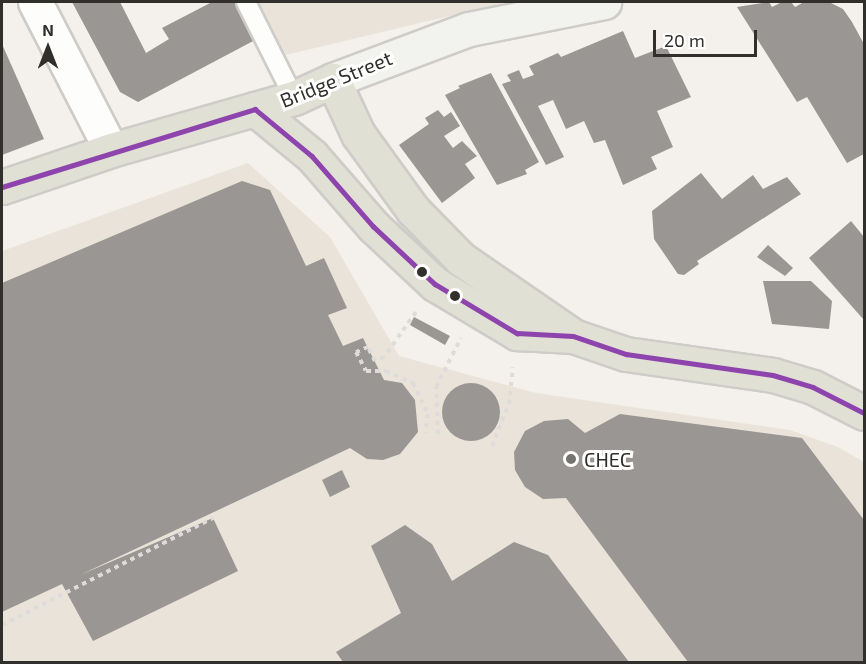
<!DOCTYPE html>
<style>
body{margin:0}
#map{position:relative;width:866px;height:664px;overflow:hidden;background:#f4f0ec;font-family:"Exo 2",sans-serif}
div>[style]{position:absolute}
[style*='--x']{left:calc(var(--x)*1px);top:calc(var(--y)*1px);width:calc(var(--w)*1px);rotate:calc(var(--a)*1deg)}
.built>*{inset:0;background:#eae3d9}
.building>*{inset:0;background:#999693}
.round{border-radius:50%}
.path>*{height:4px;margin-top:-2px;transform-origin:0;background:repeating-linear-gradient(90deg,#dedcdb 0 4.5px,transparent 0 9px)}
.roads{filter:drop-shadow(2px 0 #ceccc8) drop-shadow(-2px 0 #ceccc8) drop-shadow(0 2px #ceccc8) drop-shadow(0 -2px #ceccc8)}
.service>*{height:18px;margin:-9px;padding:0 9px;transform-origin:9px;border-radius:9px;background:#fdfdfc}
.minor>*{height:33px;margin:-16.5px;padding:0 16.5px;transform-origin:16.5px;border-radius:16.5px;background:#fdfdfc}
.secondary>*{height:33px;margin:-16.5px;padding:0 16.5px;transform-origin:16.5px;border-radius:16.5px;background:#f2f2ee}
.trunk>*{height:33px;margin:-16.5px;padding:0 16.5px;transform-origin:16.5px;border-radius:16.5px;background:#e1e0d4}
.bus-1>*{height:4.5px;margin:-2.25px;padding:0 2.25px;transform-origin:2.25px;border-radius:2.25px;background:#8e44ad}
.dots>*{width:16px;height:16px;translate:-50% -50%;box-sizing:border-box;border:3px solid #fff;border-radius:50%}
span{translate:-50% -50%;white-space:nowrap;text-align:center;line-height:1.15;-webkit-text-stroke:6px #fff;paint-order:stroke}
.street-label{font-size:20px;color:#312f2c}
.poi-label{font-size:20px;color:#312f2c}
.left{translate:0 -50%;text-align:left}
.frame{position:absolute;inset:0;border:3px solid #312f2c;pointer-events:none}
.north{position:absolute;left:18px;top:18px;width:60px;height:60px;-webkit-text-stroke:4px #fff;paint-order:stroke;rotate:0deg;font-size:16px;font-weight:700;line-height:24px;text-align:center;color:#312f2c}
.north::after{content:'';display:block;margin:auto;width:21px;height:27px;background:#312f2c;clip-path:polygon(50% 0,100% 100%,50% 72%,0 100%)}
.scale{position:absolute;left:653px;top:30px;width:104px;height:27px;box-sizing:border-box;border:3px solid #312f2c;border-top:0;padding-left:8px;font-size:18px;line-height:21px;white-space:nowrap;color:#312f2c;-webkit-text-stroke:4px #fff;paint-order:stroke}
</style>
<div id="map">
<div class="built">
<i style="clip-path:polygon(242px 2px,508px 2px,273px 58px)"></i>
<i style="clip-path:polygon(248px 163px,330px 237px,399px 356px,536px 393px,790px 430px,838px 447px,864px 462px,864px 662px,2px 662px,2px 251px)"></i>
</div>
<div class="building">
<i style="clip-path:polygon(72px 2px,120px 2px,146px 53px,169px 39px,162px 28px,212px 2px,237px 2px,257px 39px,138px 102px,120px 92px)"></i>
<i style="clip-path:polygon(769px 2px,772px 7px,782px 2px,791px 2px,795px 7px,804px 2px,829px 2px,843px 9px,852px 22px,864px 44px,864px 154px,847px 163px,807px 97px,797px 102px,737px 7px)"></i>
<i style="clip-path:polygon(623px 31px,635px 58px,666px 46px,691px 97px,657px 111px,673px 147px,651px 157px,657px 169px,623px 185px,605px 140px,594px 143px,584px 121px,566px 129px,553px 100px,538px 106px,564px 157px,546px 165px,502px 84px,511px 81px,507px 75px,519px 70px,523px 79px,534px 75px,529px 66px,558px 53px,561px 57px)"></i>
<i style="clip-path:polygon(2px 44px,44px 139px,2px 155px)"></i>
<i style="clip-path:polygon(491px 73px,539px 162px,525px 170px,527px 174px,497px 185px,445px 95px,460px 88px,458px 86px)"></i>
<i style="clip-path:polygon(438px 110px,444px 117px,451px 112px,460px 126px,444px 136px,453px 148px,462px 141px,477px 156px,465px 164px,475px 178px,442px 203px,399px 145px,429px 124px,425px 118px)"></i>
<i style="clip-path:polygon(701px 173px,722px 199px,753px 175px,763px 189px,787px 177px,801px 194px,697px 261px,699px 264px,684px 275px,678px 274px,654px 239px,652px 211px)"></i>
<i style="clip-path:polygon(242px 181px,270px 190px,306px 266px,324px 258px,347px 308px,328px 315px,343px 346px,363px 338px,384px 380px,402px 383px,415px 400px,418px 432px,400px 454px,383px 460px,367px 459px,350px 448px,80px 575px,213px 518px,238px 571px,93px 641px,62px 584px,2px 612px,2px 283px)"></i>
<i style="clip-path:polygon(851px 221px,864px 237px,864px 320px,809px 258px)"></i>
<i style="clip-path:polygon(768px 245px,793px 268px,785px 276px,757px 257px)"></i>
<i style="clip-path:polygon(763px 281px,811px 281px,832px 301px,829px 329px,772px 324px)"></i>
<i style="clip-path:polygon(414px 317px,450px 336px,445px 345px,410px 325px)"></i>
<i class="round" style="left:442px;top:383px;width:58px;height:58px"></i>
<i style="clip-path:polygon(620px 414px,802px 438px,864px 520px,864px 662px,688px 662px,566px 498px,543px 499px,525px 487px,515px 470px,514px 452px,525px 431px,544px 421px,568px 419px,585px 433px)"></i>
<i style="clip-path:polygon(342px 470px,350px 487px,330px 497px,322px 480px)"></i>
<i style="clip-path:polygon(405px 525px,432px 544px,452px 581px,514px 542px,548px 555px,629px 662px,343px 662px,336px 652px,401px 613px,371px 546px)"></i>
</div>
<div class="path">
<i style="--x:416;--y:312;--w:55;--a:125.4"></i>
<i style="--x:384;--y:357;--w:10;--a:156"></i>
<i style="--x:375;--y:361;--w:16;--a:-117"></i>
<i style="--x:368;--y:347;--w:13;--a:157"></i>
<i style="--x:356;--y:352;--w:21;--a:62"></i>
<i style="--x:366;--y:371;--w:20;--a:0"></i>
<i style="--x:386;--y:371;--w:30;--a:24"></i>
<i style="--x:413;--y:383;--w:34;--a:64"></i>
<i style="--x:428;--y:414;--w:19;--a:99"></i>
<i style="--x:438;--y:434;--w:47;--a:-92.4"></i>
<i style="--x:436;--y:387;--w:55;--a:-63"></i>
<i style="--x:492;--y:446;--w:45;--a:-68"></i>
<i style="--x:509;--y:404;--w:37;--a:-84"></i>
<i style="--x:2;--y:625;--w:237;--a:-26.9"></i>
</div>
<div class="roads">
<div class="service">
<i style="--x:246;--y:2;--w:107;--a:63.4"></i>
</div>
<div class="minor">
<i style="--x:35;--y:2;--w:166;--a:62.8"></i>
</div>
<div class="secondary">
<i style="--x:333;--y:80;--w:145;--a:-20.6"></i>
<i style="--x:469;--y:29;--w:138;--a:-11.3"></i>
</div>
<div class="trunk">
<i style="--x:255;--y:109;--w:74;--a:39.5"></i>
<i style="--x:312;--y:156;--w:93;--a:48.9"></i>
<i style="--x:373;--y:226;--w:85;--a:43.1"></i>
<i style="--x:435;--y:284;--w:96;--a:30.9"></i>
<i style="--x:517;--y:333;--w:56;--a:3.1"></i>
<i style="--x:573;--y:336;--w:56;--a:18.8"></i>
<i style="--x:626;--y:354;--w:148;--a:8.1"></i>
<i style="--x:773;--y:375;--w:42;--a:16.7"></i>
<i style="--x:813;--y:387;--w:57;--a:27"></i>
<i style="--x:2;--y:187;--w:115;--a:-18.7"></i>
<i style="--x:111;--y:150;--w:190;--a:-15.9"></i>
<i style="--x:294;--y:98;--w:43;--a:-24.8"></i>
<i style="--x:333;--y:80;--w:60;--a:65.2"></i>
<i style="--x:358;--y:134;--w:94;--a:54.1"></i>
<i style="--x:413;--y:210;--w:69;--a:45.6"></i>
<i style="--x:461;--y:259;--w:136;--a:34.5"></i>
</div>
</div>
<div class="bus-1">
<i style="--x:255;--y:109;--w:74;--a:39.5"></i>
<i style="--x:312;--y:156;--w:93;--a:48.9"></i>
<i style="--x:373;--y:226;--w:85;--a:43.1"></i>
<i style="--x:435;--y:284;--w:96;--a:30.9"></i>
<i style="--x:517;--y:333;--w:56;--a:3.1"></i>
<i style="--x:573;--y:336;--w:56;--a:18.8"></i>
<i style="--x:626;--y:354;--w:148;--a:8.1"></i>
<i style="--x:773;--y:375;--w:42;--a:16.7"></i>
<i style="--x:813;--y:387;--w:57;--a:27"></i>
<i style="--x:2;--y:187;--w:265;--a:-17.1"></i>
</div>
<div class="dots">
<i style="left:422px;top:272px;background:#312f2c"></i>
<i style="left:455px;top:296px;background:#312f2c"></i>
<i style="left:571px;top:459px;background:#75736f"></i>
</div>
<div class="street-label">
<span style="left:336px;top:79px;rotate:-22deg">Bridge Street</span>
</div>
<div class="poi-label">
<span class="left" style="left:584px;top:459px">CHEC</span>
</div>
<div class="frame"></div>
<div class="north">N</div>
<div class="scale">20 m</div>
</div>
